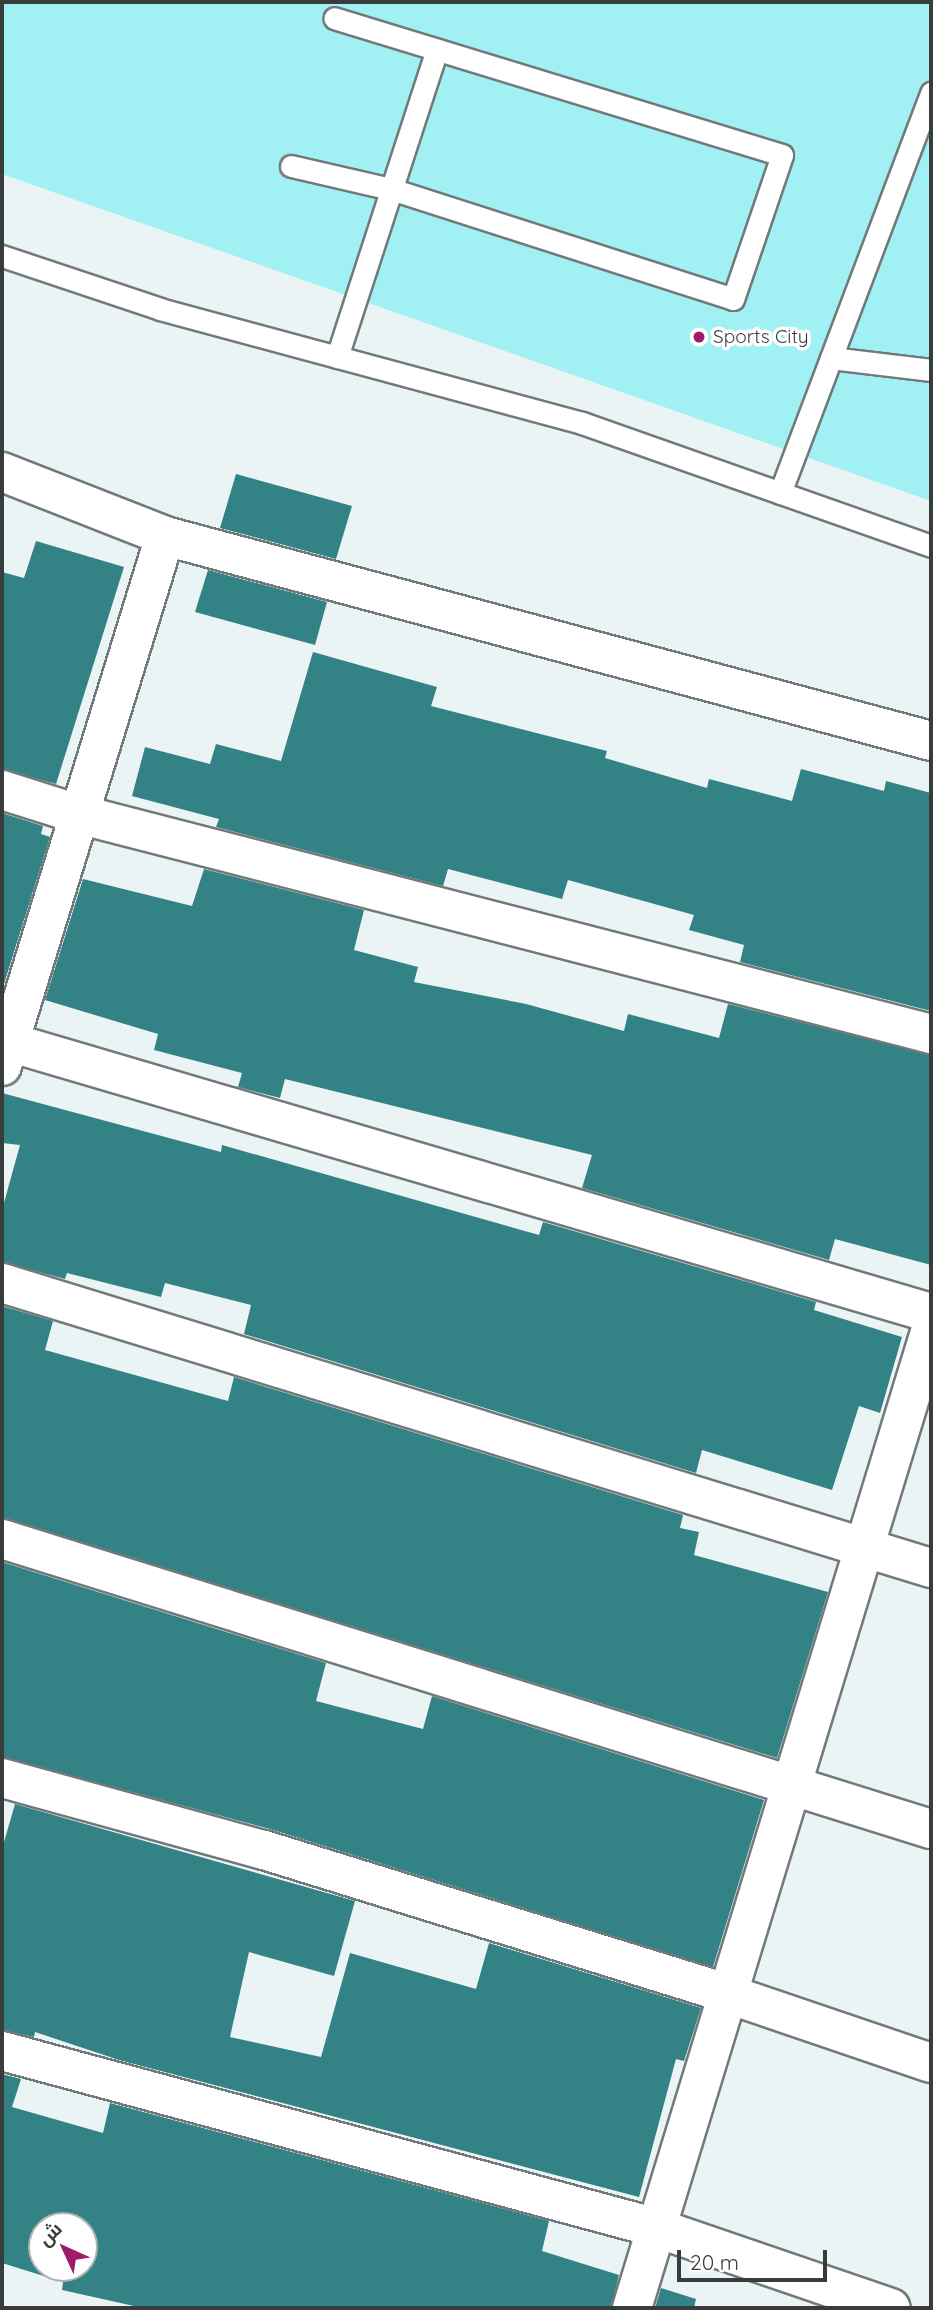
<!DOCTYPE html>
<meta charset="utf-8">
<style>
body{margin:0}
#map{position:relative;width:933px;height:2310px;overflow:hidden;background:#ebf4f4;font-family:Quicksand,Cairo,sans-serif}
div>[style]{position:absolute}
[style*='--x']{left:calc(var(--x)*1px);top:calc(var(--y)*1px);width:calc(var(--w)*1px);rotate:calc(var(--a)*1deg)}
.green>*{inset:0;background:#a1f0f4}
.building>*{inset:0;background:#328286}
.roads{filter:drop-shadow(2px 0 #72797a) drop-shadow(-2px 0 #72797a) drop-shadow(0 2px #72797a) drop-shadow(0 -2px #72797a)}
.lane>*{height:21px;margin:-10.5px;padding:0 10.5px;transform-origin:10.5px;border-radius:10.5px;background:#fff}
.street>*{height:38px;margin:-19px;padding:0 19px;transform-origin:19px;border-radius:19px;background:#fff}
.dots>*{width:19px;height:19px;translate:-50% -50%;box-sizing:border-box;border:4px solid #fff;border-radius:50%}
span{translate:-50% -50%;white-space:nowrap;text-align:center;line-height:1.15;-webkit-text-stroke:7px #fff;paint-order:stroke}
.poi-label{font-size:19px;color:#393c3c}
.left{translate:0 -50%;text-align:left}
.frame{position:absolute;inset:0;border:4px solid #393c3c;pointer-events:none}
.north{position:absolute;left:28px;top:2212px;width:70px;height:70px;box-sizing:border-box;background:#fff;border:2px solid #b0b1b1;border-radius:50%;rotate:315deg;font-size:19px;font-weight:700;line-height:28px;text-align:center;color:#393c3c}
.north::after{content:'';display:block;margin:auto;width:24px;height:32px;background:#9f1b6c;clip-path:polygon(50% 0,100% 100%,50% 72%,0 100%)}
.scale{position:absolute;left:677px;top:2250px;width:150px;height:32px;box-sizing:border-box;border:4px solid #393c3c;border-top:0;padding-left:9px;font-size:21px;line-height:24px;white-space:nowrap;color:#393c3c;-webkit-text-stroke:5px #fff;paint-order:stroke}
</style>
<div id="map">
<div class="green">
<i style="clip-path:polygon(2px 2px,931px 2px,931px 501px,2px 174px)"></i>
</div>
<div class="building">
<i style="clip-path:polygon(236px 474px,352px 506px,336px 559px,220px 528px)"></i>
<i style="clip-path:polygon(36px 541px,124px 567px,56px 784px,2px 769px,2px 572px,24px 578px)"></i>
<i style="clip-path:polygon(208px 570px,327px 602px,315px 645px,195px 612px)"></i>
<i style="clip-path:polygon(313px 652px,437px 687px,431px 706px,607px 751px,605px 758px,707px 788px,709px 779px,792px 801px,801px 769px,884px 791px,886px 781px,931px 793px,931px 1011px,740px 962px,744px 945px,689px 930px,694px 915px,568px 880px,562px 899px,448px 869px,443px 886px,216px 827px,219px 819px,132px 796px,145px 747px,210px 764px,216px 744px,281px 761px)"></i>
<i style="clip-path:polygon(2px 813px,43px 826px,41px 834px,50px 837px,3px 987px)"></i>
<i style="clip-path:polygon(204px 869px,364px 910px,354px 950px,418px 967px,414px 982px,526px 1004px,624px 1031px,628px 1014px,719px 1038px,728px 1004px,931px 1055px,931px 1265px,835px 1239px,829px 1260px,582px 1188px,592px 1155px,285px 1079px,280px 1098px,238px 1087px,242px 1073px,154px 1050px,158px 1034px,45px 1000px,83px 879px,192px 906px)"></i>
<i style="clip-path:polygon(2px 1093px,221px 1152px,222px 1145px,539px 1235px,543px 1222px,816px 1302px,814px 1310px,902px 1337px,880px 1413px,859px 1406px,832px 1490px,702px 1450px,696px 1473px,244px 1334px,251px 1305px,165px 1283px,161px 1297px,67px 1273px,65px 1279px,2px 1262px,2px 1210px,20px 1145px,2px 1143px)"></i>
<i style="clip-path:polygon(2px 1306px,53px 1321px,45px 1350px,228px 1401px,234px 1377px,683px 1515px,680px 1528px,699px 1532px,694px 1555px,828px 1592px,777px 1758px,2px 1518px)"></i>
<i style="clip-path:polygon(2px 1562px,326px 1663px,316px 1701px,423px 1729px,432px 1696px,764px 1800px,713px 1967px,270px 1829px,2px 1757px)"></i>
<i style="clip-path:polygon(15px 1804px,355px 1901px,334px 1976px,249px 1952px,230px 2037px,321px 2057px,350px 1953px,476px 1989px,489px 1943px,701px 2008px,684px 2061px,676px 2059px,639px 2197px,119px 2060px,35px 2032px,34px 2037px,2px 2030px,2px 1849px)"></i>
<i style="clip-path:polygon(evenodd,2px 2074px,21px 2079px,12px 2107px,103px 2133px,110px 2103px,549px 2221px,542px 2251px,619px 2275px,611px 2308px,143px 2308px,62px 2290px,63px 2282px,2px 2263px,2px 2074px,42px 2226px,84px 2226px,84px 2268px,42px 2268px,42px 2226px)"></i>
<i style="clip-path:polygon(661px 2288px,696px 2299px,694px 2308px,655px 2308px)"></i>
</div>
<div class="roads">
<div class="lane">
<i style="--x:291;--y:166;--w:103;--a:13"></i>
<i style="--x:391;--y:189;--w:359;--a:17.8"></i>
<i style="--x:733;--y:299;--w:152;--a:-71.2"></i>
<i style="--x:782;--y:155;--w:468;--a:-163"></i>
<i style="--x:2;--y:256;--w:167;--a:18.5"></i>
<i style="--x:160;--y:309;--w:437;--a:15.1"></i>
<i style="--x:582;--y:423;--w:370;--a:19.4"></i>
<i style="--x:337;--y:357;--w:323;--a:-72"></i>
<i style="--x:831;--y:358;--w:101;--a:6.8"></i>
<i style="--x:780;--y:493;--w:428;--a:-69.3"></i>
</div>
<div class="street">
<i style="--x:2;--y:472;--w:175;--a:21.4"></i>
<i style="--x:165;--y:536;--w:793;--a:14.98"></i>
<i style="--x:2;--y:790;--w:80;--a:17.5"></i>
<i style="--x:78;--y:814;--w:881;--a:14.46"></i>
<i style="--x:2;--y:1040;--w:968;--a:16.38"></i>
<i style="--x:2;--y:1066;--w:554;--a:-72.9"></i>
<i style="--x:2;--y:1283;--w:972;--a:17.06"></i>
<i style="--x:2;--y:1539;--w:973;--a:17.34"></i>
<i style="--x:2;--y:1778;--w:272;--a:15.4"></i>
<i style="--x:264;--y:1850;--w:486;--a:17.2"></i>
<i style="--x:728;--y:1994;--w:214;--a:18.8"></i>
<i style="--x:2;--y:2051;--w:678;--a:15.12"></i>
<i style="--x:657;--y:2228;--w:247;--a:18.9"></i>
<i style="--x:632;--y:2308;--w:1024;--a:-73.02"></i>
</div>
</div>
<div class="dots">
<i style="left:699px;top:337px;background:#9f1b6c"></i>
</div>
<div class="poi-label">
<span class="left" style="left:713px;top:337px">Sports City</span>
</div>
<div class="frame"></div>
<div class="north">ش</div>
<div class="scale">20 m</div>
</div>
